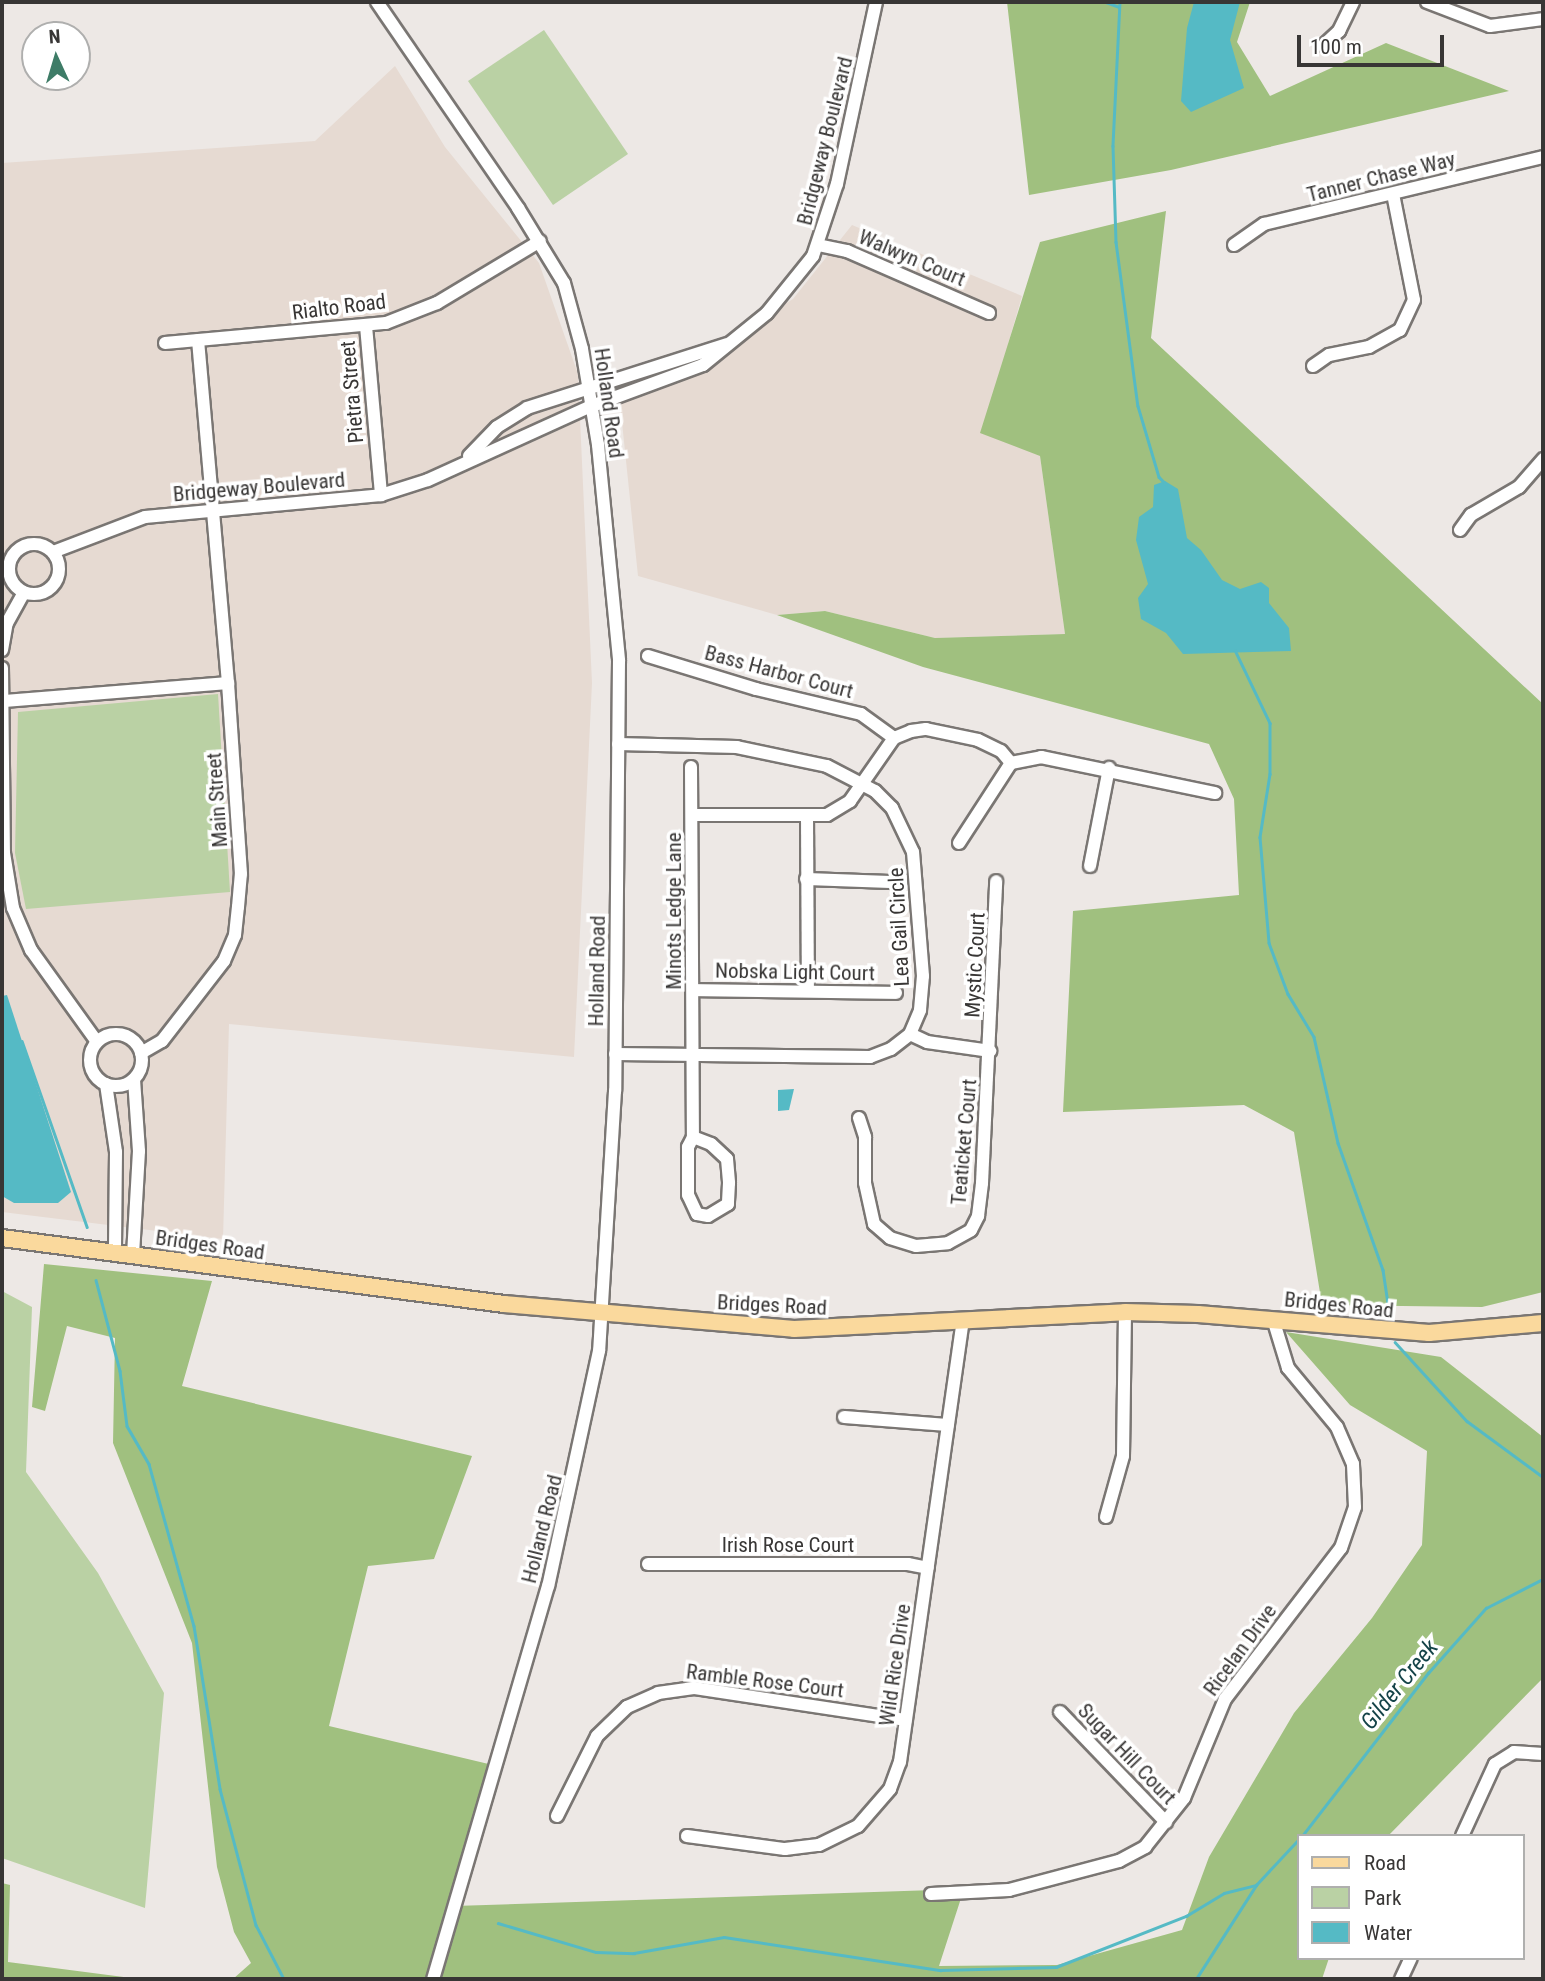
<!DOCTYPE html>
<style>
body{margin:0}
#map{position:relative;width:1545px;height:1981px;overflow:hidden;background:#ede8e5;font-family:"Roboto Condensed",sans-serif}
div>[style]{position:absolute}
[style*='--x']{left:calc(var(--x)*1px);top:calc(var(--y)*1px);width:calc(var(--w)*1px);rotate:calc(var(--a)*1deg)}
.built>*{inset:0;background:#e6dad2}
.green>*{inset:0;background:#bad1a4}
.forest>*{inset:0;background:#a0c07f}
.water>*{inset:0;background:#55bac5}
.stream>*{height:2.5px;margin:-1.25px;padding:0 1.25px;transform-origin:1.25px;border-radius:1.25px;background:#55bac5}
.roads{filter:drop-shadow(2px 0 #7a7673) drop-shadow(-2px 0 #7a7673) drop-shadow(0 2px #7a7673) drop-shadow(0 -2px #7a7673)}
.minor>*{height:12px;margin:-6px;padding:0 6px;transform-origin:6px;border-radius:6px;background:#fff}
.minor>.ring{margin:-6px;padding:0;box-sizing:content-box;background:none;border:12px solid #fff;border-radius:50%}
.major>*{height:16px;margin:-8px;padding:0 8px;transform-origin:8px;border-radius:8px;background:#fad99d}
span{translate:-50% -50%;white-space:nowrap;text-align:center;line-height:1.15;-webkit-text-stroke:7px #fff;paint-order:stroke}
.street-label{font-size:21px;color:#383635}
.water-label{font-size:23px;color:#144348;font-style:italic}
.frame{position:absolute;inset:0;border:4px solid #383635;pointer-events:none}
.legend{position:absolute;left:1297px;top:1834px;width:228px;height:126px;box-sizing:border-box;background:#fff;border:2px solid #afafae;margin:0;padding:9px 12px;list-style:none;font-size:21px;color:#383635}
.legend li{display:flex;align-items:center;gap:14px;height:35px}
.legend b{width:35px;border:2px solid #afafae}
.north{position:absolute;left:21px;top:21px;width:70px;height:70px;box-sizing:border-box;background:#fff;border:2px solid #afafae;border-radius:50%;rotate:356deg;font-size:19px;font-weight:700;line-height:28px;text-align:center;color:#383635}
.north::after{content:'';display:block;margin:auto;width:24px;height:32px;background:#3e7c67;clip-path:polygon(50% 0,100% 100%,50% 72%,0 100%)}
.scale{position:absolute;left:1297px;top:35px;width:147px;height:32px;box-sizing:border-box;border:4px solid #383635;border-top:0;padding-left:9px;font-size:21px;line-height:24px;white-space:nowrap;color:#383635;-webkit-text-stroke:5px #fff;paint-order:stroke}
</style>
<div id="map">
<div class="built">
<i style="clip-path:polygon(395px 66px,445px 147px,539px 263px,578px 374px,592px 683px,574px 1057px,229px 1024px,223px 1239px,2px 1212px,2px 163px,315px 141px)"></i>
<i style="clip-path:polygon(852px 225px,1022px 296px,1008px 344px,1040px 456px,1065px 634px,935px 638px,825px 611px,777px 615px,638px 576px,620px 403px,793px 299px)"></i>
</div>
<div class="green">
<i style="clip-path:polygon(544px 30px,628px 154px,553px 205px,468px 81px)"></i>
<i style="clip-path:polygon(218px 694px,230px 892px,26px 909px,15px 853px,18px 712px)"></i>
<i style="clip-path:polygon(2px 1291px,32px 1307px,26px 1472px,98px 1573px,164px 1693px,145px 1908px,2px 1858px)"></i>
</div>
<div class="forest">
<i style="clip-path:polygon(1007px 2px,1250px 2px,1237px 42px,1270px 96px,1386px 43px,1509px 91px,1171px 170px,1029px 195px)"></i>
<i style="clip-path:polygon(1166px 211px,1151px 338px,1543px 704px,1543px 1292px,1482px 1307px,1322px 1305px,1294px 1132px,1244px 1105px,1063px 1112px,1073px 911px,1239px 895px,1234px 799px,1209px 744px,923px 667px,777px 615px,825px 611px,935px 638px,1065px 634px,1040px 456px,980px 433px,1040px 242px)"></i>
<i style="clip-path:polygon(44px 1264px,212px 1281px,182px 1386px,472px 1456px,434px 1559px,368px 1566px,329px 1726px,497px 1766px,454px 1906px,964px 1889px,939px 1966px,1057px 1965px,1182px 1930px,1209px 1857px,1294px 1713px,1372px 1618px,1422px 1545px,1427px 1451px,1350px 1405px,1286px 1332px,1441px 1357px,1543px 1437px,1543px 1678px,1388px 1836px,1298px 1836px,1298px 1958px,1329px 1958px,1322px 1979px,233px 1979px,251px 1963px,234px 1932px,217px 1867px,192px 1643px,113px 1443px,115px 1338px,67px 1326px,45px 1411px,32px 1407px)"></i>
<i style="clip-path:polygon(2px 1883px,10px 1885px,8px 1962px,139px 1979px,2px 1979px)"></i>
</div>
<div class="water">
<i style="clip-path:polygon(1194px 2px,1240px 2px,1230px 40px,1244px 88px,1191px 112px,1181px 101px,1187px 28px)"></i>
<i style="clip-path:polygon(1165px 481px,1178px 489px,1187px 538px,1201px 550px,1222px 580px,1240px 589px,1261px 582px,1269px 588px,1269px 603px,1289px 628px,1291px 651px,1183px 654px,1166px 633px,1141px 619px,1138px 598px,1148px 584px,1136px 540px,1139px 517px,1153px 507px,1154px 485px)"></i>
<i style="clip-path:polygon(7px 995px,71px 1192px,58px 1203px,14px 1203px,2px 1196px,2px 996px)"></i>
<i style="clip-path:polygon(794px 1089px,789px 1110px,778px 1111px,778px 1090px)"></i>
</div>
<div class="stream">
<i style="--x:1106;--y:2;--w:14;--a:21"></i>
<i style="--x:1120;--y:2;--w:144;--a:92.8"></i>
<i style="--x:1113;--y:146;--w:96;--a:88.2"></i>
<i style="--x:1116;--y:242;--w:165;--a:82.4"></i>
<i style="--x:1138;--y:406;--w:74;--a:73.5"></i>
<i style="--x:1159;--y:477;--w:10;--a:45"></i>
<i style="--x:1235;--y:650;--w:81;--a:64.4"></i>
<i style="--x:1270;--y:723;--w:51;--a:90"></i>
<i style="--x:1270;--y:774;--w:64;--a:99"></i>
<i style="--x:1260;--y:837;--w:106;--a:85.1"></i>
<i style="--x:1269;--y:943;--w:54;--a:69.6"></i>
<i style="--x:1288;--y:994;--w:50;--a:58.8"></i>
<i style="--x:1314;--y:1037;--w:109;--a:77.2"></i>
<i style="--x:1338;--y:1143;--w:135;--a:70.5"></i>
<i style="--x:1383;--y:1270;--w:48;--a:81.5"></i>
<i style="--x:22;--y:1041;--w:197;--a:70.7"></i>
<i style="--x:96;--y:1280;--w:94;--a:75.2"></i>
<i style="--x:120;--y:1371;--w:55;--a:82.7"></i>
<i style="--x:127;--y:1426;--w:44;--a:59.9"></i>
<i style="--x:149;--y:1464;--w:168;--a:74.5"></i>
<i style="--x:194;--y:1626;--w:165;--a:80.9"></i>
<i style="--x:220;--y:1789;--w:141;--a:75.2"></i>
<i style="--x:256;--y:1925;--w:61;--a:62.6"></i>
<i style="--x:1395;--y:1342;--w:107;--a:47.7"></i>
<i style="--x:1467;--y:1421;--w:94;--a:36.4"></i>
<i style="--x:1302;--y:1836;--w:206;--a:-52.3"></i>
<i style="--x:1428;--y:1673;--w:87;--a:-48.3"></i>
<i style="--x:1486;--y:1608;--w:64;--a:-27"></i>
<i style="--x:498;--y:1923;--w:102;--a:16.5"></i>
<i style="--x:596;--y:1952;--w:38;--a:2"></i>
<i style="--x:634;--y:1953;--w:91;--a:-10.1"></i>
<i style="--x:724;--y:1937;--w:219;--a:8.7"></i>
<i style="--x:940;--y:1970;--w:116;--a:-1.5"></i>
<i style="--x:1056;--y:1967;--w:140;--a:-21.4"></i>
<i style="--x:1186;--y:1916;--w:44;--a:-31.2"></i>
<i style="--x:1224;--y:1893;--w:33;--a:-14"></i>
<i style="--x:1196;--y:1979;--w:112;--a:-57.4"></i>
<i style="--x:1256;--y:1885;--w:62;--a:-47"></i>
</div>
<div class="roads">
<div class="minor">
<i style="--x:377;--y:2;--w:250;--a:55.6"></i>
<i style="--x:518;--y:208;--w:88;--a:58.5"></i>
<i style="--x:564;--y:283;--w:68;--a:74.7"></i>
<i style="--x:582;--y:349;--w:97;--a:80.5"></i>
<i style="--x:598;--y:445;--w:217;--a:84.4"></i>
<i style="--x:619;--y:661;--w:430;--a:90.5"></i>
<i style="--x:615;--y:1091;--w:260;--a:93.5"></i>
<i style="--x:599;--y:1351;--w:240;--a:102.2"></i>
<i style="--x:548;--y:1586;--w:409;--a:106.3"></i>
<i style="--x:1427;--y:2;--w:67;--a:20.9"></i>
<i style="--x:1490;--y:26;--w:53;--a:-7.5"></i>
<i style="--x:1324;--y:45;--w:21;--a:-43"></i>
<i style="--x:1339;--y:31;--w:32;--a:-64"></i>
<i style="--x:818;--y:245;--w:30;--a:12"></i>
<i style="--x:847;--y:251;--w:155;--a:23.6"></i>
<i style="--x:1234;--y:245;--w:37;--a:-35"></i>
<i style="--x:1264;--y:224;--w:287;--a:-13.5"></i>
<i style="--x:366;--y:326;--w:170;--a:84.9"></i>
<i style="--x:165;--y:343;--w:222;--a:-5.2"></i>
<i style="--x:386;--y:323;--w:55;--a:-21.4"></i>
<i style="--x:437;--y:303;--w:120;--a:-31"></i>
<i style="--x:1313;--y:366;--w:19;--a:-35"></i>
<i style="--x:1329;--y:355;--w:41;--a:-11.3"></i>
<i style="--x:1369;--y:347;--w:35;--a:-29"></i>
<i style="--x:1400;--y:330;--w:33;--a:-65"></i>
<i style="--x:1414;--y:300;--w:108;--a:-101.2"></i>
<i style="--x:469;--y:456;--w:40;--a:-46"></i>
<i style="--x:497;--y:427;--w:36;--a:-32"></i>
<i style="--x:527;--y:408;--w:210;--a:-17.7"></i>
<i style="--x:1460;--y:530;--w:19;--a:-54"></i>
<i style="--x:1471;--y:515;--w:56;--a:-30.3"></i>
<i style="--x:1519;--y:487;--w:37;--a:-49"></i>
<i class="ring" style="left:9px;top:544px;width:38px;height:38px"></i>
<i style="--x:53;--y:552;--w:98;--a:-20.8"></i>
<i style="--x:145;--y:517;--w:237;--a:-5.3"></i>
<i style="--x:381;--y:495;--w:49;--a:-17.7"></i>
<i style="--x:428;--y:480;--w:177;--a:-24.4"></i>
<i style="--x:589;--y:407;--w:121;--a:-20.2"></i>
<i style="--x:703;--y:365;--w:82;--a:-39.1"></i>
<i style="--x:767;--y:313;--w:73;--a:-51.1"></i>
<i style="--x:813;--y:256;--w:76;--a:-71.6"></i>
<i style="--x:837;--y:184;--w:186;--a:-77.9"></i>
<i style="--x:2;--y:650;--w:27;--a:-80"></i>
<i style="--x:7;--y:623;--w:35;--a:-61"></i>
<i style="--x:648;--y:656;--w:113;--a:17"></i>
<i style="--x:756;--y:689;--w:108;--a:13.4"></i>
<i style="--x:861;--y:714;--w:41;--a:36"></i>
<i style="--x:2;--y:668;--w:185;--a:89.4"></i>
<i style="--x:4;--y:853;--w:56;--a:80.7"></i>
<i style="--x:13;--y:908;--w:46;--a:66.8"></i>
<i style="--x:31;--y:950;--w:113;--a:54.3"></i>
<i style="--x:4;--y:701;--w:225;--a:-4.6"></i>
<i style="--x:1011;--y:763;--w:31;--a:-11"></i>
<i style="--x:1041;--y:757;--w:178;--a:11.7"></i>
<i style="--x:691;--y:767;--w:370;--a:89.7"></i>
<i style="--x:693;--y:1137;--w:19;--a:21"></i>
<i style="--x:711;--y:1144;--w:22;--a:43"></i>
<i style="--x:727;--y:1159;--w:24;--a:85"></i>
<i style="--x:729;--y:1183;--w:21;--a:93"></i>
<i style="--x:728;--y:1204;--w:23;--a:149"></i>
<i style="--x:708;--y:1216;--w:11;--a:-170"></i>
<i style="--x:697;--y:1214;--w:21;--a:-115"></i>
<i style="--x:688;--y:1195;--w:48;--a:-90"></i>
<i style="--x:688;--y:1147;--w:11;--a:-63"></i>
<i style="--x:693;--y:815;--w:134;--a:0"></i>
<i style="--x:827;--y:815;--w:27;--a:-31"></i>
<i style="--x:850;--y:801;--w:77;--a:-55.1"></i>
<i style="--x:894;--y:738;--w:18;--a:-22"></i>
<i style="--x:911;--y:731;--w:15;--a:-8"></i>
<i style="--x:926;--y:729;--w:53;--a:11.9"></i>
<i style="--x:978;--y:740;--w:25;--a:26"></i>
<i style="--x:1001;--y:751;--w:16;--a:50"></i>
<i style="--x:807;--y:816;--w:175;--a:89.7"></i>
<i style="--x:959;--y:843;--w:95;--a:-57"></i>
<i style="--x:1090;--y:866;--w:100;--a:-79"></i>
<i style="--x:806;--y:879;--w:85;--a:2"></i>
<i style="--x:693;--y:990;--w:203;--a:0.8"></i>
<i class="ring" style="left:90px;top:1034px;width:40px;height:40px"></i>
<i style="--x:910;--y:1034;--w:19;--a:25"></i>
<i style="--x:927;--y:1042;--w:64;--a:8.1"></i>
<i style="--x:141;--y:1053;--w:24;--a:-30"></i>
<i style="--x:162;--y:1041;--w:101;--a:-52.2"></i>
<i style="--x:224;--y:961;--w:28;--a:-67"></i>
<i style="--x:235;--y:935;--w:28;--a:-84"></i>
<i style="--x:238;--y:907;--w:33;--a:-85"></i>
<i style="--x:241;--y:874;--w:191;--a:-93.9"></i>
<i style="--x:228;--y:683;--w:344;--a:-95"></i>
<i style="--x:615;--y:1054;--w:255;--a:0.7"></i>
<i style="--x:870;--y:1057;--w:22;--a:-21"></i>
<i style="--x:891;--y:1049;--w:24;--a:-38"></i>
<i style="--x:910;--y:1034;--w:26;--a:-67"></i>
<i style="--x:920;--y:1010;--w:34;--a:-85"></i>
<i style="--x:923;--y:976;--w:124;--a:-94.6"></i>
<i style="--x:913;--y:852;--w:49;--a:-115.5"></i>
<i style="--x:892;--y:808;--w:24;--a:-135"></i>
<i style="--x:875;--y:791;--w:54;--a:-152.5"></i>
<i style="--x:827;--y:766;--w:92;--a:-168.1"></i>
<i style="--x:737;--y:747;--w:119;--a:-178.6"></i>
<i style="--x:106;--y:1084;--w:69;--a:81.6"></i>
<i style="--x:116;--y:1152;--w:101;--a:90.6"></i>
<i style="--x:859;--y:1118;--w:20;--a:72"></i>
<i style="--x:865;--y:1137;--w:46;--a:90"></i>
<i style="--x:865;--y:1183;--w:42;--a:77.6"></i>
<i style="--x:874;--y:1224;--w:21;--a:41"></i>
<i style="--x:890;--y:1238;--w:27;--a:17"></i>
<i style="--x:916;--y:1246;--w:32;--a:-5"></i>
<i style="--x:948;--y:1243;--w:26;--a:-29"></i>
<i style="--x:971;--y:1230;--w:16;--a:-63"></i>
<i style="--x:978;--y:1216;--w:33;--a:-83"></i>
<i style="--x:982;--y:1183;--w:302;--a:-87.3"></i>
<i style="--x:133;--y:1255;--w:104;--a:-86.7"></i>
<i style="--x:139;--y:1151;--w:72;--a:-94"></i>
<i style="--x:844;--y:1417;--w:104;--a:4.4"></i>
<i style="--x:1106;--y:1517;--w:63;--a:-74.4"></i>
<i style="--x:1123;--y:1456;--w:144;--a:-89.2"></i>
<i style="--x:648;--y:1564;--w:260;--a:0"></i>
<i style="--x:908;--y:1564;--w:20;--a:11"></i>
<i style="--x:1060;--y:1712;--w:153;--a:46.1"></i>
<i style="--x:557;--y:1816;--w:89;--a:-63.4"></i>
<i style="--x:597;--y:1736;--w:42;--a:-44"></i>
<i style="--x:627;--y:1707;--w:34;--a:-24"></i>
<i style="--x:658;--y:1693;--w:36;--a:-8"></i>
<i style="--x:694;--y:1688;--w:214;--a:8.6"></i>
<i style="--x:687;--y:1836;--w:99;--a:7.6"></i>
<i style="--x:785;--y:1849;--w:34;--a:-7"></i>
<i style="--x:819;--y:1845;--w:43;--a:-26"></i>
<i style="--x:858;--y:1826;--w:49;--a:-49.1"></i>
<i style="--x:890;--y:1789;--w:29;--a:-70"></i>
<i style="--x:900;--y:1762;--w:444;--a:-81.9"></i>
<i style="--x:1462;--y:1836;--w:79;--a:-65.4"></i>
<i style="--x:1495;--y:1764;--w:22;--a:-32"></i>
<i style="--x:1514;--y:1752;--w:29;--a:4"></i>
<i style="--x:931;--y:1894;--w:78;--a:-2.9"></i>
<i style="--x:1009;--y:1890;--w:114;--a:-14.8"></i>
<i style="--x:1119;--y:1861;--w:30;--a:-28"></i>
<i style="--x:1145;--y:1847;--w:63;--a:-51.5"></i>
<i style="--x:1184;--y:1798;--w:107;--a:-67.5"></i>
<i style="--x:1225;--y:1699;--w:190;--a:-52.5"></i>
<i style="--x:1341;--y:1548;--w:43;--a:-71.1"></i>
<i style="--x:1355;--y:1507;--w:43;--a:-92.7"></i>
<i style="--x:1353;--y:1464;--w:40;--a:-113.4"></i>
<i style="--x:1337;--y:1427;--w:77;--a:-129.7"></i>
<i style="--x:1288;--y:1368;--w:51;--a:-107"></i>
<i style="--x:1401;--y:1979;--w:23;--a:-65"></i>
</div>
<div class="major">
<i style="--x:2;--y:1238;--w:506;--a:7.49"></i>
<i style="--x:504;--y:1304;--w:291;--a:4.9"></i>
<i style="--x:794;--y:1329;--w:331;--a:-2.9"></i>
<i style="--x:1125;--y:1312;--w:73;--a:1.6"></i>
<i style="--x:1198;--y:1314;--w:232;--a:4.7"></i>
<i style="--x:1429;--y:1333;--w:114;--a:-5"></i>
</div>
</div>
<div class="street-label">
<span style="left:825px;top:141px;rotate:-76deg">Bridgeway Boulevard</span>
<span style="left:1381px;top:177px;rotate:-14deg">Tanner Chase Way</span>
<span style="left:912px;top:258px;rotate:23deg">Walwyn Court</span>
<span style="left:339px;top:307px;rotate:-7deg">Rialto Road</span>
<span style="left:352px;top:392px;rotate:-95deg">Pietra Street</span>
<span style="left:609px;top:403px;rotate:82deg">Holland Road</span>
<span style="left:259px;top:487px;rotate:-5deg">Bridgeway Boulevard</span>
<span style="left:779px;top:672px;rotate:15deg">Bass Harbor Court</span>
<span style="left:217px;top:800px;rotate:-94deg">Main Street</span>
<span style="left:674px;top:911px;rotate:-90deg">Minots Ledge Lane</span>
<span style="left:899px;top:927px;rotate:-93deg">Lea Gail Circle</span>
<span style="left:975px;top:965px;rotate:-87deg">Mystic Court</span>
<span style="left:597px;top:971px;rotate:-89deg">Holland Road</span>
<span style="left:795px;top:972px;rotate:1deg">Nobska Light Court</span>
<span style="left:964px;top:1142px;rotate:-85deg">Teaticket Court</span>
<span style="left:210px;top:1245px;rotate:8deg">Bridges Road</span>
<span style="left:772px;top:1305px;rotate:3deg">Bridges Road</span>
<span style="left:1339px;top:1305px;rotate:6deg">Bridges Road</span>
<span style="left:542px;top:1529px;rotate:-76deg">Holland Road</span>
<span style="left:788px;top:1545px">Irish Rose Court</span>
<span style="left:1240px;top:1650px;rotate:-54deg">Ricelan Drive</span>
<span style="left:895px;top:1665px;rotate:-82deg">Wild Rice Drive</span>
<span style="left:765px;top:1681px;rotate:7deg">Ramble Rose Court</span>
<span style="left:1127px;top:1754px;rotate:46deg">Sugar Hill Court</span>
</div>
<div class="water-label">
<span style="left:1400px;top:1685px;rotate:-51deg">Gilder Creek</span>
</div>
<div class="frame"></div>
<ul class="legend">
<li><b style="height:9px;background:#fad99d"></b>Road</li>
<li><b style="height:19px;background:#bad1a4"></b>Park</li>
<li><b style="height:19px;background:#55bac5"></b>Water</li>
</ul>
<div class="north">N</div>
<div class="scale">100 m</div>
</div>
